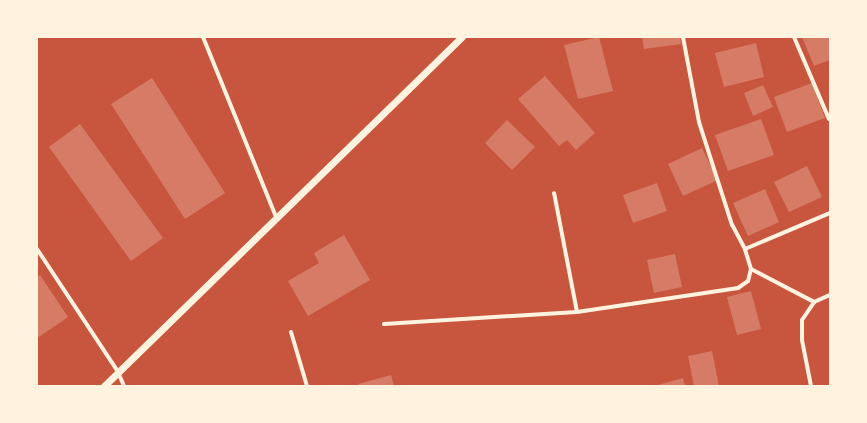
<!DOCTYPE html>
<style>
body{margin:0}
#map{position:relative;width:867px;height:423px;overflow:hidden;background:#c8553d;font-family:Jost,sans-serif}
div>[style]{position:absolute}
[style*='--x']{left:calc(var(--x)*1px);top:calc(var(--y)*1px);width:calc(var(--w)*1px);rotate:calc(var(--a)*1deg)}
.building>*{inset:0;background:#d67c66}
.minor>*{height:4px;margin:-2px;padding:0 2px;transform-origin:2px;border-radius:2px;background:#fff3e0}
.tertiary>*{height:7px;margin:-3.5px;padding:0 3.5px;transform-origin:3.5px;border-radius:3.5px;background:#fff3e0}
span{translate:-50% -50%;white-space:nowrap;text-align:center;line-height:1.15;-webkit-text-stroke:4px #fff3e0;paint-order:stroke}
.frame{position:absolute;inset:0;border:38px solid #fff3e0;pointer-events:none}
</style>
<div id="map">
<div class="building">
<i style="clip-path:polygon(599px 37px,613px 91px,578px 99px,564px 45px)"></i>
<i style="clip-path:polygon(642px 37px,680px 37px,681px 44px,644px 49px)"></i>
<i style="clip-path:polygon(802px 37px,830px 37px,830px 60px,814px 66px)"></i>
<i style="clip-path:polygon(756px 43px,764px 77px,724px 87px,715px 53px)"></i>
<i style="clip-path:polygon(545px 76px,595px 133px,576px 150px,567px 140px,559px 146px,518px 99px)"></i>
<i style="clip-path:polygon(152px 78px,225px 193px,185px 219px,111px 104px)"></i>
<i style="clip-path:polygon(812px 83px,825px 118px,787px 132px,774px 97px)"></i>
<i style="clip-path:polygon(763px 85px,773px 107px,753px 116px,744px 93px)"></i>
<i style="clip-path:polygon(761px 119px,774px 155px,728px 171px,715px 135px)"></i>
<i style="clip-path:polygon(507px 120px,535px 147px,512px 170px,485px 143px)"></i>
<i style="clip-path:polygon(80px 124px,163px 238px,131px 261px,49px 147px)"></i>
<i style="clip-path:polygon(702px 148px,718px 180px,683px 196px,668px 164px)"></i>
<i style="clip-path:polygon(807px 166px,822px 197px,789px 212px,774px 182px)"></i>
<i style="clip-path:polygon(657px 183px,667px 211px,633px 223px,623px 195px)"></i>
<i style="clip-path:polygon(765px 189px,779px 222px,748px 236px,733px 203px)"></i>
<i style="clip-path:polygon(344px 235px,370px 280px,308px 316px,288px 281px,319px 263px,314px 253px)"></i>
<i style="clip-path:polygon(675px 254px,682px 287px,654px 293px,647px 260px)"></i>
<i style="clip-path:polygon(40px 275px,68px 317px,39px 337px,37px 334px,37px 277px)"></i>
<i style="clip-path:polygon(751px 291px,761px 329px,737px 335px,727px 297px)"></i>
<i style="clip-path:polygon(712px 351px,719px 386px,694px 386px,688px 356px)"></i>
<i style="clip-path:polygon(391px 375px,394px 386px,358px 386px,358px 384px)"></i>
<i style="clip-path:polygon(683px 378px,685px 386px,654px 386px)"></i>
</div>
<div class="minor">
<i style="--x:203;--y:37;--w:194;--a:67.9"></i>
<i style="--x:794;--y:37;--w:89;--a:66.9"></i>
<i style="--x:37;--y:249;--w:147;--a:56.6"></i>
<i style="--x:118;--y:372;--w:15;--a:67"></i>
<i style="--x:745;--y:249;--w:92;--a:-23"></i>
<i style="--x:751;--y:269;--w:71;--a:27.6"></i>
<i style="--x:577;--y:312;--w:163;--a:-8.5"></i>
<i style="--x:738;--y:288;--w:12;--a:-35"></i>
<i style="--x:748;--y:281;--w:12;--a:-76"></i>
<i style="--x:751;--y:269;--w:21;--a:-107"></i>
<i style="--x:745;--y:249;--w:27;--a:-118"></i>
<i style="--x:732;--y:225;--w:108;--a:-107.8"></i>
<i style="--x:699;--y:122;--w:86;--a:-100.7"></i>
<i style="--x:384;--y:324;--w:193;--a:-3.6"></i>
<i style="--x:577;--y:312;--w:121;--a:-100.9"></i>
<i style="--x:291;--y:332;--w:56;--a:73.5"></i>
<i style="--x:811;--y:386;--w:47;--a:-101.1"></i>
<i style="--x:802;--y:340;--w:20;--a:-90"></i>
<i style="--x:802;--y:320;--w:22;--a:-56"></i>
<i style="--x:814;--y:302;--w:17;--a:-24"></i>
</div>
<div class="tertiary">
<i style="--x:104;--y:386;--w:500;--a:-44.3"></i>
</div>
<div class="frame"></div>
</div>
